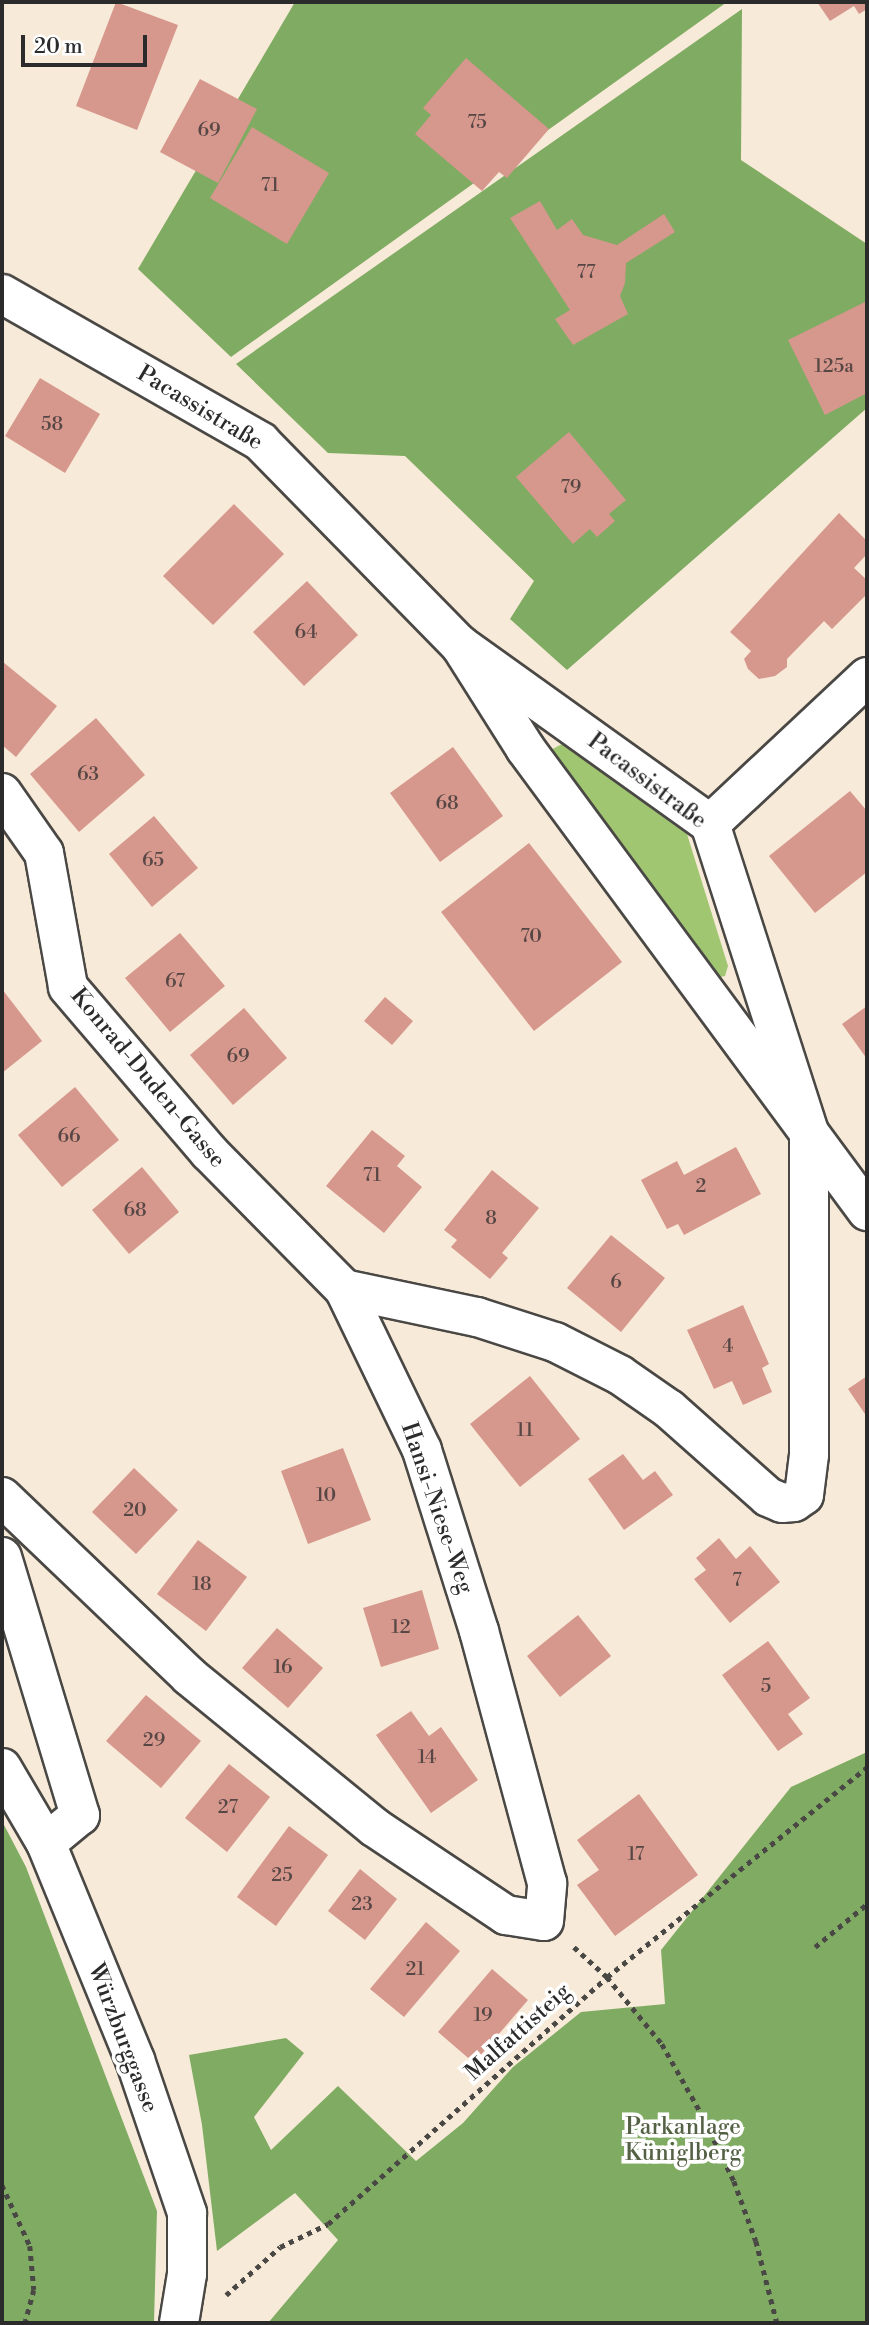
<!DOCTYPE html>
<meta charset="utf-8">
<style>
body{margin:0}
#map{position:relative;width:869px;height:2325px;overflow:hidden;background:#f8ead8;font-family:"Libre Bodoni",serif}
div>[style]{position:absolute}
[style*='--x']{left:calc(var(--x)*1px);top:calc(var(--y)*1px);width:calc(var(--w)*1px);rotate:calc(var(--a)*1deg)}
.green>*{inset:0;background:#a1c671}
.forest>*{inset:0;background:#80ab63}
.building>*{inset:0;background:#d6978d}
.path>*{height:4.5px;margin-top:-2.25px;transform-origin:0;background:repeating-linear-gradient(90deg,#4a4845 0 5px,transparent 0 10px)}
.roads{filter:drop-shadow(2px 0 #4a4845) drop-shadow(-2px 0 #4a4845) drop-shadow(0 2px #4a4845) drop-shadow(0 -2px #4a4845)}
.minor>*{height:38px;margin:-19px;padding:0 19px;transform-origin:19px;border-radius:19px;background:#fff}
span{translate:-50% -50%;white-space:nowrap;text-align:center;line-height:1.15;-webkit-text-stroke:7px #fff;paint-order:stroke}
.number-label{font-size:19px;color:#564644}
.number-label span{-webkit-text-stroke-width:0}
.street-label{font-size:23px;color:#2b2b2b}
.park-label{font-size:23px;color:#546144}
.frame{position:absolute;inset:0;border:4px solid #2b2b2b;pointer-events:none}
.scale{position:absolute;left:21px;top:35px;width:126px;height:32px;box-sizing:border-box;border:4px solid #2b2b2b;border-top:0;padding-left:9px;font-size:21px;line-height:24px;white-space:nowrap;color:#2b2b2b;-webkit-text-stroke:5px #fff;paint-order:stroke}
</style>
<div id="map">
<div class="green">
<i style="clip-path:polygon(562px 744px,687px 834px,728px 966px,725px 976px,711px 979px,547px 752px)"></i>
</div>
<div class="forest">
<i style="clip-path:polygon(295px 2px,727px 2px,231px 357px,138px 269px)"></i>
<i style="clip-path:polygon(742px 9px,741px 160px,867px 244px,867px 408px,567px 670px,510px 619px,534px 581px,405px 456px,328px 453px,236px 364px)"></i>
<i style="clip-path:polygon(867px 1752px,867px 2323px,268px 2323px,338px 2240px,295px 2193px,217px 2251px,202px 2125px,189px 2055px,286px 2038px,304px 2053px,254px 2117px,271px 2150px,338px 2086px,416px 2161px,463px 2123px,513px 2067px,581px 2012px,665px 2004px,661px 1950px,791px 1787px)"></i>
<i style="clip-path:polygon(2px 1821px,26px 1867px,157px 2211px,154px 2323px,2px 2323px)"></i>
</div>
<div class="building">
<i style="clip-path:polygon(116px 2px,178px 25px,137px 130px,76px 106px)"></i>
<i style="clip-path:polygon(817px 2px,867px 2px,867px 9px,859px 14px,854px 6px,830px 21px)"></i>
<i style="clip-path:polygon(466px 58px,549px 129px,507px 178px,499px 172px,482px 191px,415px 134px,431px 115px,423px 108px)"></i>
<i style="clip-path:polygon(200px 79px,257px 109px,218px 183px,160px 152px)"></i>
<i style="clip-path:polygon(252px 127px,329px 173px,287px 244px,210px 198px)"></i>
<i style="clip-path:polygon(540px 201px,557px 230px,572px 219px,583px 235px,617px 245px,664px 214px,675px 232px,626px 263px,625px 283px,620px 296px,628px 314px,573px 345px,555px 319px,570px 310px,510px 218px)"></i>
<i style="clip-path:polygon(867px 301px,867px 393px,825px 415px,788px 340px)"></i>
<i style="clip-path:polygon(40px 378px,100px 414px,65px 473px,5px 436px)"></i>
<i style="clip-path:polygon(569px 432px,626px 500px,609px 514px,615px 521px,597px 537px,590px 529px,573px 544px,516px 477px)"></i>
<i style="clip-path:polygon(234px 504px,284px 554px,213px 625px,163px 576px)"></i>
<i style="clip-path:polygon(839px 513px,867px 541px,867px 554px,854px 568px,867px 580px,867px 594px,832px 629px,824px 621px,787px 659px,787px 667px,775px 676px,759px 679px,748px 669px,744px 659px,751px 651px,730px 632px)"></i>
<i style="clip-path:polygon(307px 581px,358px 635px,304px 686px,253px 632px)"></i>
<i style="clip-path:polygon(3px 662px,57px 706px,16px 757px,2px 745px)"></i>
<i style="clip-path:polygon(96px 718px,145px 775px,79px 832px,30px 774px)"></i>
<i style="clip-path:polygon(453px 747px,503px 816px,440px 862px,390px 793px)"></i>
<i style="clip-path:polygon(850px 791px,867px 811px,867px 872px,815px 913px,769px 856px)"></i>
<i style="clip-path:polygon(154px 816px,198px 868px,152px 907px,109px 854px)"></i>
<i style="clip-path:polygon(529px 843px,622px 962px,534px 1031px,441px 912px)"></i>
<i style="clip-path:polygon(180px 933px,225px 986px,170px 1032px,125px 978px)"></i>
<i style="clip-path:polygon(2px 989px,42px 1041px,2px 1073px)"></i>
<i style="clip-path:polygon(385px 997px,413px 1021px,392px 1045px,364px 1021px)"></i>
<i style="clip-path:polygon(867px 1006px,867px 1059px,842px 1024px)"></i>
<i style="clip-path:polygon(244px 1008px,287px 1058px,233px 1105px,190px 1055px)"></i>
<i style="clip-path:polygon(75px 1087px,119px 1140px,62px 1187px,18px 1135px)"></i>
<i style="clip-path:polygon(372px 1130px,405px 1156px,397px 1166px,422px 1187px,384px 1233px,326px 1186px)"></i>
<i style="clip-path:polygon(736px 1147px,761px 1194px,684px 1235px,678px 1224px,667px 1229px,641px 1180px,677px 1161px,684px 1175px)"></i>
<i style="clip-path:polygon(142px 1167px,179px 1212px,129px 1254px,92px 1210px)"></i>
<i style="clip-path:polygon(492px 1170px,539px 1208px,502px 1253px,508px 1258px,490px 1279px,451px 1247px,457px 1240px,444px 1230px)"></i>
<i style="clip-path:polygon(611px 1235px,665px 1278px,621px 1332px,567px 1288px)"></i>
<i style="clip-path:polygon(743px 1305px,769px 1364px,762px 1368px,772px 1392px,743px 1405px,732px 1381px,714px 1389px,687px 1330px)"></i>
<i style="clip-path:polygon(530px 1376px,580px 1439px,520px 1487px,470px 1424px)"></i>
<i style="clip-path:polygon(867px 1376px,867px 1417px,848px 1389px)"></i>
<i style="clip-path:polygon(343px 1448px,371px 1520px,308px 1544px,281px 1471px)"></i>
<i style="clip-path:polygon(623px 1454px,643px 1480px,655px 1471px,673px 1495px,624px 1530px,588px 1479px)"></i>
<i style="clip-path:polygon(134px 1468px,178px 1510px,136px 1554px,92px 1512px)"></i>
<i style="clip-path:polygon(719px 1538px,736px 1559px,750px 1546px,780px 1582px,730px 1623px,694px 1579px,706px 1570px,696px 1558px)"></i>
<i style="clip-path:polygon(198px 1540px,247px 1577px,206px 1631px,157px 1594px)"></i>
<i style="clip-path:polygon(422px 1590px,439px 1649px,381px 1667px,363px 1608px)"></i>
<i style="clip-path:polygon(578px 1615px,611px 1656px,560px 1697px,527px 1656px)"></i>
<i style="clip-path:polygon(277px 1628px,323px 1668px,288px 1708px,242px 1668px)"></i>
<i style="clip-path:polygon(768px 1641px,810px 1698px,788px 1714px,803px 1734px,778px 1751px,722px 1675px)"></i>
<i style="clip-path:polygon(146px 1695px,201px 1741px,161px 1788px,106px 1741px)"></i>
<i style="clip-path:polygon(411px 1711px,429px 1736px,441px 1727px,478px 1780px,431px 1813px,376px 1735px)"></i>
<i style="clip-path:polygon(229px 1764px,270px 1797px,227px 1852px,185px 1818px)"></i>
<i style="clip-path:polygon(639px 1794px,698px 1875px,615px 1936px,577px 1885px,599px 1870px,577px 1840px)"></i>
<i style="clip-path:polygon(289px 1826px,328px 1855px,276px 1926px,237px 1897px)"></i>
<i style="clip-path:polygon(360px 1869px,397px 1899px,365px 1940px,328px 1911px)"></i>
<i style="clip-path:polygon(426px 1922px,460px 1951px,404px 2017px,370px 1989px)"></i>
<i style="clip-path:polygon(492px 1969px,528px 2000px,474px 2063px,438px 2032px)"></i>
</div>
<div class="path">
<i style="--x:574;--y:1947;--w:45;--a:42.3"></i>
<i style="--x:607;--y:1977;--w:87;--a:50.6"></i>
<i style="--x:662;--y:2044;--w:79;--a:60.5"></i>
<i style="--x:701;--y:2113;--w:76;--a:64.1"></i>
<i style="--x:734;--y:2181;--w:64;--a:69.9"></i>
<i style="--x:756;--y:2241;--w:85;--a:75.6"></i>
<i style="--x:815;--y:1947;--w:67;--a:-39.6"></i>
<i style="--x:2;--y:2185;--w:67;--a:65.3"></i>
<i style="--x:30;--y:2246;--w:44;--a:84.8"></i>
<i style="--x:34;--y:2290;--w:34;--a:105"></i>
<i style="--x:226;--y:2295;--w:72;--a:-41.6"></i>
<i style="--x:280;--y:2247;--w:53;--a:-25.6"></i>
<i style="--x:328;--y:2224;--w:373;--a:-41.5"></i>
<i style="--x:607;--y:1977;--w:334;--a:-38.9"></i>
</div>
<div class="roads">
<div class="minor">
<i style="--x:2;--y:294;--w:298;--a:29.7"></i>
<i style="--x:261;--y:442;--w:284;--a:45.6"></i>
<i style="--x:460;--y:645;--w:122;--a:57.7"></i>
<i style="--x:525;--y:748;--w:576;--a:53.55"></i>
<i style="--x:2;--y:793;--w:73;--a:55"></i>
<i style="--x:44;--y:853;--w:136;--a:79.8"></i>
<i style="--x:68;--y:987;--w:217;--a:49.5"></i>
<i style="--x:209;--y:1152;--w:192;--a:45.4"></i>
<i style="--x:710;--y:824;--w:215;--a:-43.1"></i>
<i style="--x:2;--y:1497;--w:259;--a:43.7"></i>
<i style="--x:189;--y:1676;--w:239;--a:39.2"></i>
<i style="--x:374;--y:1827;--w:159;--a:33.7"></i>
<i style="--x:506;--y:1915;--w:38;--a:9"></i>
<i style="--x:544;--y:1921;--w:38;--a:-85"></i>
<i style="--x:547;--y:1883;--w:261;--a:-105.1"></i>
<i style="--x:479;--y:1631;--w:190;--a:-107.5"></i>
<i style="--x:422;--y:1450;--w:179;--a:-115.8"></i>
<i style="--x:344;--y:1289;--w:136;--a:11.9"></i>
<i style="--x:477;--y:1317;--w:82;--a:17.8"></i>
<i style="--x:555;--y:1342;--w:73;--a:26.9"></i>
<i style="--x:620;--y:1375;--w:60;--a:34.8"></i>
<i style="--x:669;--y:1409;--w:132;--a:41.6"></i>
<i style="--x:768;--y:1497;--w:15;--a:23"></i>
<i style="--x:782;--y:1503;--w:12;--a:-5"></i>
<i style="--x:794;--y:1502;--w:12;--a:-35"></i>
<i style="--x:804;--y:1495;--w:40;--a:-82.9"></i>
<i style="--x:809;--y:1455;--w:323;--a:-90"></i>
<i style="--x:809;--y:1132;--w:324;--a:-107.8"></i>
<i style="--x:710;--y:824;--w:307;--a:-144.4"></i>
<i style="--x:2;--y:1557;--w:270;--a:73.2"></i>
<i style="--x:80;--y:1815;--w:44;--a:140.5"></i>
<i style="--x:2;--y:1768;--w:87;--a:59.6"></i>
<i style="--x:46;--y:1843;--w:235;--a:67.7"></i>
<i style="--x:135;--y:2060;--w:162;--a:71.2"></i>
<i style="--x:187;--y:2213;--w:61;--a:90"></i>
<i style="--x:187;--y:2274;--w:50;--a:99.3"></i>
</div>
</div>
<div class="number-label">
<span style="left:477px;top:123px">75</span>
<span style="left:209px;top:131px">69</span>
<span style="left:270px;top:186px">71</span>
<span style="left:586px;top:273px">77</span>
<span style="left:834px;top:367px">125a</span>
<span style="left:52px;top:425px">58</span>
<span style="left:571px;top:488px">79</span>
<span style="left:306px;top:633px">64</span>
<span style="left:88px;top:775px">63</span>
<span style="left:447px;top:804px">68</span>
<span style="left:153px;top:861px">65</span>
<span style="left:531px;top:937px">70</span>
<span style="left:175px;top:982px">67</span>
<span style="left:238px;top:1057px">69</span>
<span style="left:69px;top:1137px">66</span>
<span style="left:372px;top:1176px">71</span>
<span style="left:701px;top:1187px">2</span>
<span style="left:135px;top:1211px">68</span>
<span style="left:491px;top:1219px">8</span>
<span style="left:616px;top:1283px">6</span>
<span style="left:728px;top:1347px">4</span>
<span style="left:525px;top:1431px">11</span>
<span style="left:326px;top:1496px">10</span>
<span style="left:135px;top:1511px">20</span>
<span style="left:737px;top:1581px">7</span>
<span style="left:202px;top:1585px">18</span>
<span style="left:401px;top:1628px">12</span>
<span style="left:283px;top:1668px">16</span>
<span style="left:766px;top:1687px">5</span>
<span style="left:154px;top:1741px">29</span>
<span style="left:427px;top:1758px">14</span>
<span style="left:228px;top:1808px">27</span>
<span style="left:636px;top:1855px">17</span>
<span style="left:282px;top:1876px">25</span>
<span style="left:362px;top:1905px">23</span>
<span style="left:415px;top:1970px">21</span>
<span style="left:483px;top:2016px">19</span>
</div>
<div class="street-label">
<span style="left:200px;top:408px;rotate:31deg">Pacassistraße</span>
<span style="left:647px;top:781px;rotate:37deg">Pacassistraße</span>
<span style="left:148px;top:1078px;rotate:50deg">Konrad-Duden-Gasse</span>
<span style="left:437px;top:1508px;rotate:71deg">Hansi-Niese-Weg</span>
<span style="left:518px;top:2032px;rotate:-42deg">Malfattisteig</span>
<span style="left:123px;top:2038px;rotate:69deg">Würzburggasse</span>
</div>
<div class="park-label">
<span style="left:683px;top:2140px">Parkanlage<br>Küniglberg</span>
</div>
<div class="frame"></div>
<div class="scale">20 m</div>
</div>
